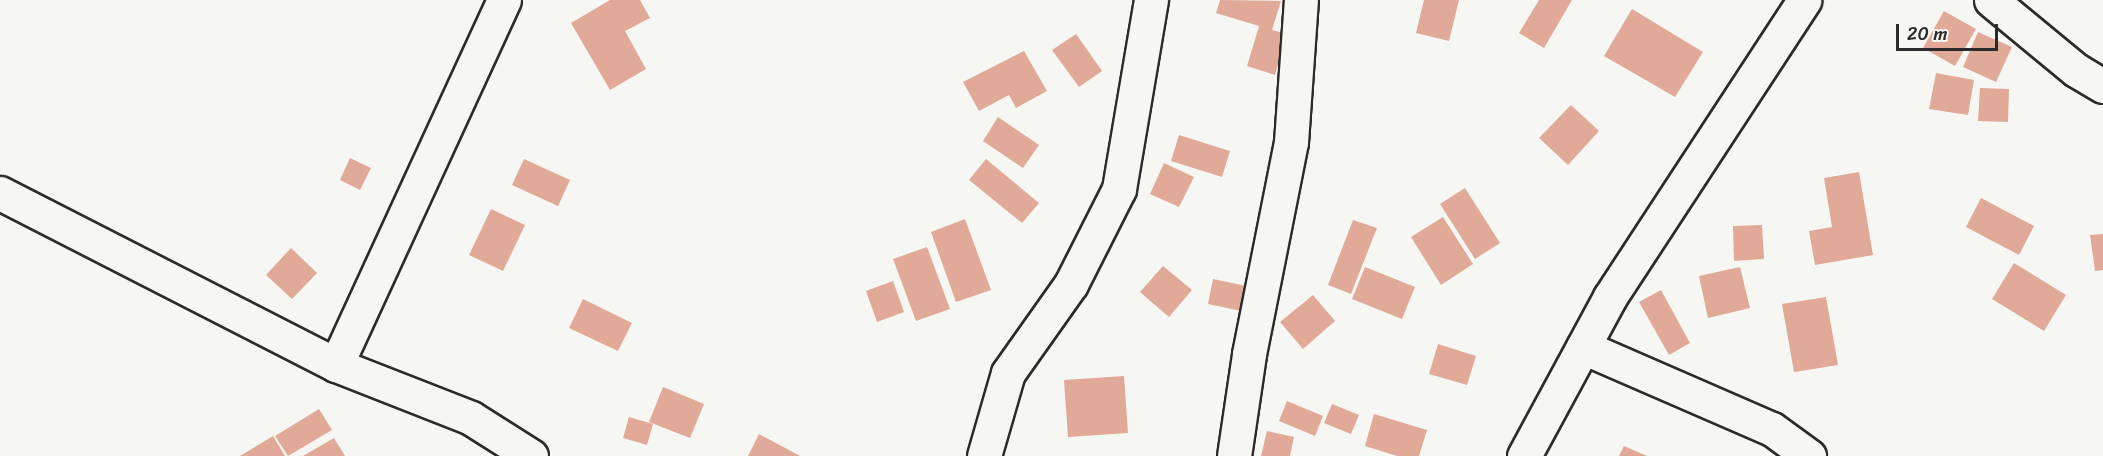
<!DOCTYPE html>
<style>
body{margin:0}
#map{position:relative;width:2103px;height:456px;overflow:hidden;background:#f6f6f2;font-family:Sriracha,sans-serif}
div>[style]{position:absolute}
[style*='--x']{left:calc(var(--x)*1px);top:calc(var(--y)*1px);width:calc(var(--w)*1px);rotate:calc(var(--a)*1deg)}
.building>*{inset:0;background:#e1aa98}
.roads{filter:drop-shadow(2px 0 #2b2b2b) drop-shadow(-2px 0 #2b2b2b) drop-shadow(0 2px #2b2b2b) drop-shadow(0 -2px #2b2b2b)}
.minor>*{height:33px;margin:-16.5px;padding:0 16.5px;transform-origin:16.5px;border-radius:16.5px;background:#f6f6f2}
span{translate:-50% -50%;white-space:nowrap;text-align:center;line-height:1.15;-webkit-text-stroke:5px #f6f6f2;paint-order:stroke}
.scale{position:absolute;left:1896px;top:24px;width:102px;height:27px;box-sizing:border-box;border:3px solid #2b2b2b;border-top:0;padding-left:8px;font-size:18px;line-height:21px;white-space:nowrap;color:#2b2b2b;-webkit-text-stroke:4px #f6f6f2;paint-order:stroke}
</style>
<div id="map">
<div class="building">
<i style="clip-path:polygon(610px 0,640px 0,650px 18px,625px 31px,646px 69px,610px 90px,571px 23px)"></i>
<i style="clip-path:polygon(1220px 0,1281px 1px,1272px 30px,1287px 34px,1275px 75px,1247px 66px,1259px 26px,1216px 13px)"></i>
<i style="clip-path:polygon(1424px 0,1459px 0,1449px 41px,1416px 33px)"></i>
<i style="clip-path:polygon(1539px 0,1572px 0,1544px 48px,1519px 33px)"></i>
<i style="clip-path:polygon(1632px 9px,1703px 52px,1675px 97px,1604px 56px)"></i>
<i style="clip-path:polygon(1944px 11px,1976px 29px,1955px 66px,1923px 48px)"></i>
<i style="clip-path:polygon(1978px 32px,2012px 47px,1996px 82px,1963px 67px)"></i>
<i style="clip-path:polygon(1076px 34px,1102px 71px,1079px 87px,1052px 50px)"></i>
<i style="clip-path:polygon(1024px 51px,1047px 91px,1016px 108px,1009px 95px,979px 111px,963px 82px)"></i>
<i style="clip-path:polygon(1936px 73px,1974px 80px,1968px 115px,1929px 109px)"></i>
<i style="clip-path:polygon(1980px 88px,2009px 89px,2008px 122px,1978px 121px)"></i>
<i style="clip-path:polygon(1571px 105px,1599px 131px,1568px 165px,1539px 138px)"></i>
<i style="clip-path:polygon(998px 117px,1039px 145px,1023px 168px,983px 141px)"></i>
<i style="clip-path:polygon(1179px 135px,1230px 151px,1222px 177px,1171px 161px)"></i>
<i style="clip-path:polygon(350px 158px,371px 168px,360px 190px,340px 180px)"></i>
<i style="clip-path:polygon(524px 159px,570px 180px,558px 206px,512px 185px)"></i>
<i style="clip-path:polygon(986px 159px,1039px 203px,1022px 223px,969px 180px)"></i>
<i style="clip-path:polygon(1164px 163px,1194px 177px,1179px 207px,1150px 194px)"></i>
<i style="clip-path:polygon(1859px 172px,1873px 255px,1815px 265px,1809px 231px,1832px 227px,1824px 178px)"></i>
<i style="clip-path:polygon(1465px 188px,1500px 243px,1475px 259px,1440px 204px)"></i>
<i style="clip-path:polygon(1981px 198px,2034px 226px,2019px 255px,1966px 227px)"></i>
<i style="clip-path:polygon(491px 209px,525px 225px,503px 271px,469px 255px)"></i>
<i style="clip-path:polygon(1443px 217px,1473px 264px,1441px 285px,1411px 237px)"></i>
<i style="clip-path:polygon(965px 219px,991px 290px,956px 302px,931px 232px)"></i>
<i style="clip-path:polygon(1353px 220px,1377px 228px,1351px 294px,1328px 285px)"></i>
<i style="clip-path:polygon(1762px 225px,1764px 259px,1734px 261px,1733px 226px)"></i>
<i style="clip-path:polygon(2103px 234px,2103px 270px,2095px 271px,2090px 235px)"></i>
<i style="clip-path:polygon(927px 247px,950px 309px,916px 321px,893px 259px)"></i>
<i style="clip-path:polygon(291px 248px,317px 273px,292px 299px,266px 275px)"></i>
<i style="clip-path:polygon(2014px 263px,2066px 295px,2044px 331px,1992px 299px)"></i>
<i style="clip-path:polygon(1163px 266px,1192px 290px,1169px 317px,1140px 292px)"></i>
<i style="clip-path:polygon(1365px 267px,1415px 287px,1402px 319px,1352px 299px)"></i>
<i style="clip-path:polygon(1740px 267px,1750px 308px,1708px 318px,1699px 276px)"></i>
<i style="clip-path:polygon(1213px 279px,1256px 288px,1251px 313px,1208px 304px)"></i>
<i style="clip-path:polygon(893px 281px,904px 312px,877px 322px,866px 291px)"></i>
<i style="clip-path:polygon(1661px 290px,1690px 343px,1669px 355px,1639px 302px)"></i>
<i style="clip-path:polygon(1313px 295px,1335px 321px,1303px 349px,1280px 322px)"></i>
<i style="clip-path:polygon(1826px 297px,1838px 365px,1794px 372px,1782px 304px)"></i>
<i style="clip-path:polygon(583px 299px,632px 323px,618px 351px,569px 328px)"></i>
<i style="clip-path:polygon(1438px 344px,1476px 356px,1467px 385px,1429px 374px)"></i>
<i style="clip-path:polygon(1124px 376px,1128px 433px,1068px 437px,1064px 380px)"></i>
<i style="clip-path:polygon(663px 387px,704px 404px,690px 438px,649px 422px)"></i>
<i style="clip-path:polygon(1287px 401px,1323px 416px,1315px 436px,1279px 421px)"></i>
<i style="clip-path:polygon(1332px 404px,1359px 415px,1351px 434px,1324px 423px)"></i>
<i style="clip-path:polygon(319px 409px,332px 430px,288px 456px,275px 436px)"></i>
<i style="clip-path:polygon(1374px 414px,1427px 430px,1419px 456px,1397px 456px,1365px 446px)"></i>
<i style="clip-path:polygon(629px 417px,653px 424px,647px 445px,623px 438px)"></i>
<i style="clip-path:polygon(1267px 431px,1294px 437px,1290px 456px,1261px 456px)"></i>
<i style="clip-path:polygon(759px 434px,800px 456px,748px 456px)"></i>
<i style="clip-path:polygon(273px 436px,285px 456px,240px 456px)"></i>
<i style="clip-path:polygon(334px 438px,345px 456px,303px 456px)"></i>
<i style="clip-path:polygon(1624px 446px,1647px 456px,1619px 456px)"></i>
</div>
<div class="roads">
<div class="minor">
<i style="--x:1991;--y:0;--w:110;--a:39.5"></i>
<i style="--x:2076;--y:70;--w:31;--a:31"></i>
<i style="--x:0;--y:193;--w:377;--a:27.1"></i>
<i style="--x:336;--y:365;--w:145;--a:21.4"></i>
<i style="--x:471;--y:418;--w:71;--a:32.3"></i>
<i style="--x:1583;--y:347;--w:206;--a:23.5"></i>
<i style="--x:1772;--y:429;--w:46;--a:36.1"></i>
<i style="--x:336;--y:365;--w:402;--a:-65.3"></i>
<i style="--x:984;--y:456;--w:86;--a:-73.9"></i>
<i style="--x:1008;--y:373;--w:109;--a:-54.7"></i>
<i style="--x:1071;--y:284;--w:106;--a:-63.2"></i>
<i style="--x:1119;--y:189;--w:192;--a:-80.4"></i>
<i style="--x:1234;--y:456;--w:103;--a:-81.6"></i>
<i style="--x:1249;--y:354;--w:216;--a:-78.8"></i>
<i style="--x:1291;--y:142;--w:142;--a:-86"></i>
<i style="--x:1524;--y:456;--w:181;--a:-61.6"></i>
<i style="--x:1610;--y:297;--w:355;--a:-56.8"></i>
</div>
</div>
<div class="scale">20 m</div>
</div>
